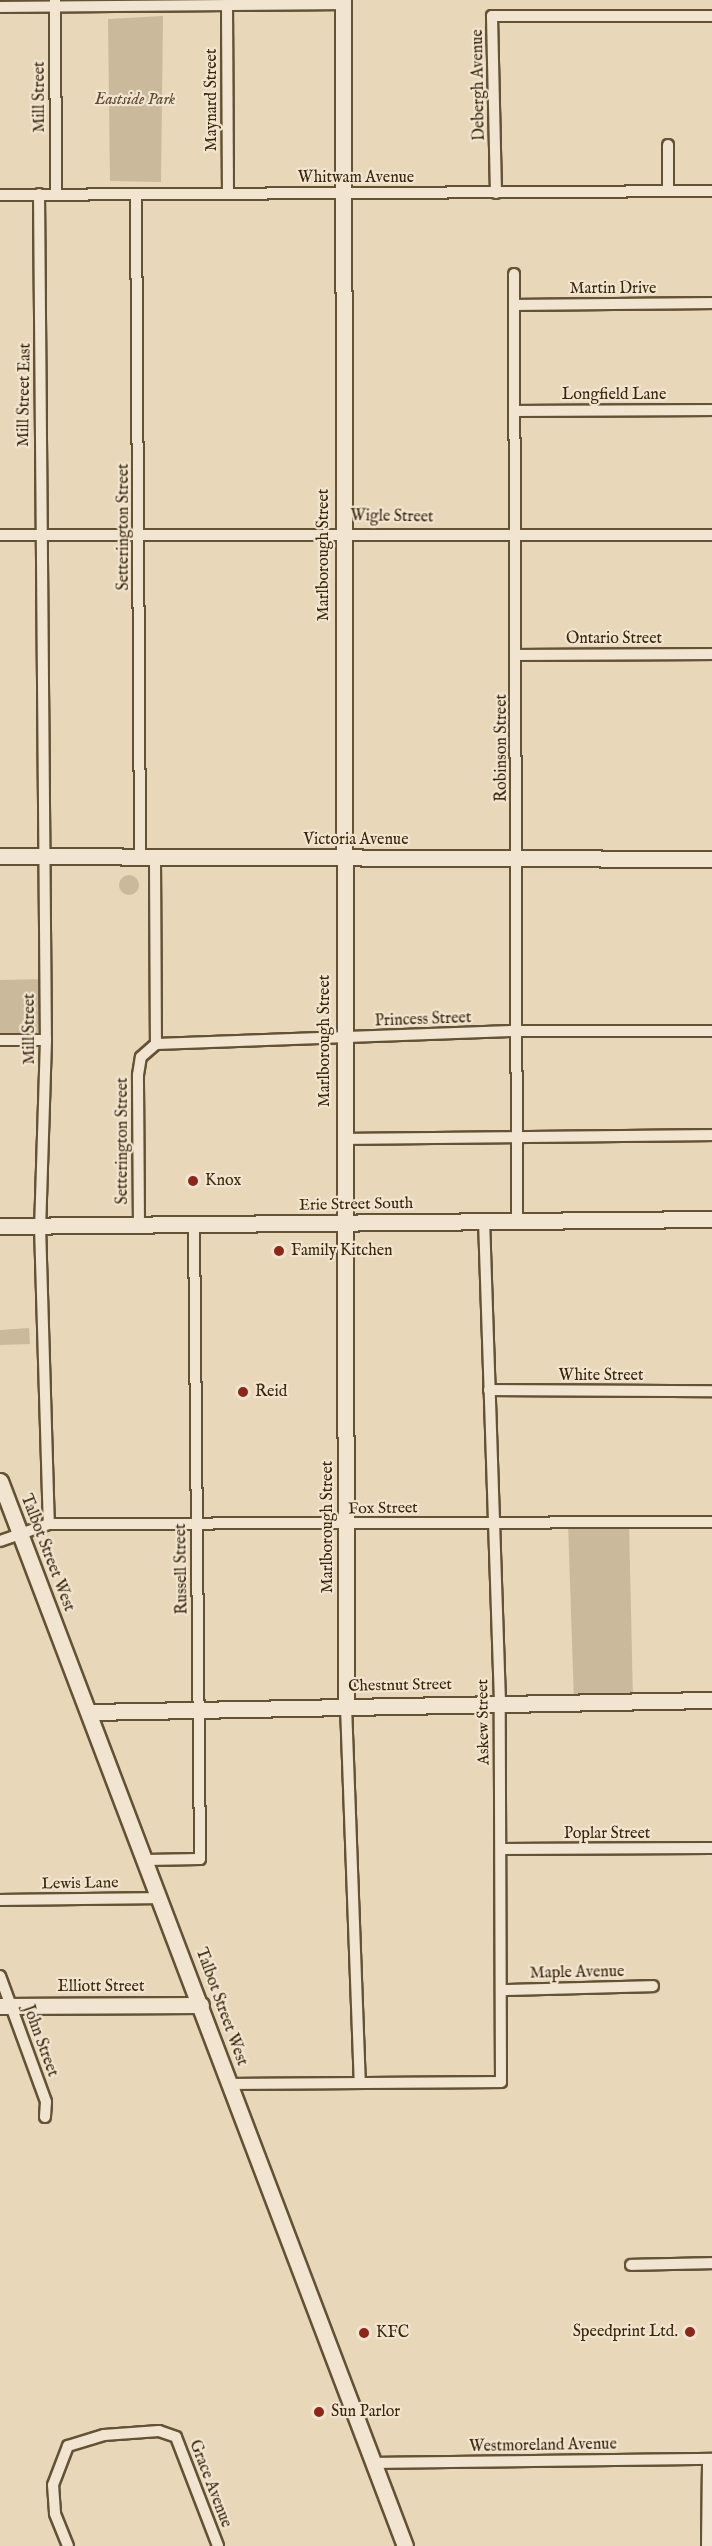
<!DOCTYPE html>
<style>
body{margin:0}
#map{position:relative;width:712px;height:2546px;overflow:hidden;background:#e9d7b9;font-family:"IM FELL English",serif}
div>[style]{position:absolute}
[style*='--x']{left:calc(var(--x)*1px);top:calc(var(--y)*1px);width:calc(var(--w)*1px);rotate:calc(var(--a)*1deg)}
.green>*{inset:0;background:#cbb99b}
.round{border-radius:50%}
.roads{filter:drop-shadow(2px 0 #645234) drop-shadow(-2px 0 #645234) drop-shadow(0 2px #645234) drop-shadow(0 -2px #645234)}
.street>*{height:10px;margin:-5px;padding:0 5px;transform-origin:5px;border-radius:5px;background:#f1e5d2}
.secondary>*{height:15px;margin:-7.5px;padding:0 7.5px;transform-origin:7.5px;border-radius:7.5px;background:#f1e5d2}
.dots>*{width:16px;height:16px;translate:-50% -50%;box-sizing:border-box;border:3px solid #f1e5d2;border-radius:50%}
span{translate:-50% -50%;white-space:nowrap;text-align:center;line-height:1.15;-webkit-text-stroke:4.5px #f1e5d2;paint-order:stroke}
.street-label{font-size:16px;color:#382508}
.park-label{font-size:16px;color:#5d4a2d;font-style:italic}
.poi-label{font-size:16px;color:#382508}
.left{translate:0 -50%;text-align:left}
.right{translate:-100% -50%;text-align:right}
</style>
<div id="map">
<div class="green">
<i style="clip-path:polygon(163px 16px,161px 182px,110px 181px,108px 19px)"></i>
<i class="round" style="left:119px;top:875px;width:20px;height:20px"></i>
<i style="clip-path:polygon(45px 979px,46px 1040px,0 1040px,0 980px)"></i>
<i style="clip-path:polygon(29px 1328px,30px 1344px,0 1345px,0 1330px)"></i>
<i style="clip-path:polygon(568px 1522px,629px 1522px,633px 1701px,574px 1702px)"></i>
</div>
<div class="roads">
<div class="street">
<i style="--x:55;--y:0;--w:194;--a:89.7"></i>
<i style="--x:227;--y:5;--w:189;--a:89.7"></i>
<i style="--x:0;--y:7;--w:343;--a:-0.5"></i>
<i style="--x:668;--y:145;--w:46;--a:90"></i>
<i style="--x:496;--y:193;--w:177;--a:-91.3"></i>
<i style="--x:492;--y:16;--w:220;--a:0"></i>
<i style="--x:39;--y:194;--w:846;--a:89.53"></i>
<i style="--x:46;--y:1040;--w:186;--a:91.8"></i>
<i style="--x:40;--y:1226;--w:298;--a:88.3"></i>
<i style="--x:0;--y:195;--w:712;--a:-0.32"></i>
<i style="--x:136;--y:195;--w:664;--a:89.65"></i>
<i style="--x:514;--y:274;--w:946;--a:89.82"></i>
<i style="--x:515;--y:305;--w:197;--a:-0.6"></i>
<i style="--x:515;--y:411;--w:197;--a:-0.3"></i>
<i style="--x:0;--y:535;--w:712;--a:0"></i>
<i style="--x:517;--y:655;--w:195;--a:-0.3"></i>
<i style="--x:155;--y:860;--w:184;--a:89.7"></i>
<i style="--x:0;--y:1040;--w:46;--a:0"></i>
<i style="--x:344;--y:1139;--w:368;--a:-0.6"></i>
<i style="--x:139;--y:1226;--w:151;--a:-90.4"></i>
<i style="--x:138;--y:1075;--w:18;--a:-81"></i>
<i style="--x:141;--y:1057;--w:20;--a:-41"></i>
<i style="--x:156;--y:1044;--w:362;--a:-2.1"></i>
<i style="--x:518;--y:1031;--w:194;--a:0"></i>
<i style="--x:489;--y:1390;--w:223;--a:0.3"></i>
<i style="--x:0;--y:1541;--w:52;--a:-19.1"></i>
<i style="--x:49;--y:1524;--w:663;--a:-0.17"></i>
<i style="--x:346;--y:1706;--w:376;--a:87.9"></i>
<i style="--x:501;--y:1849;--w:211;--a:-0.3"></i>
<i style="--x:146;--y:1860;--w:54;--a:-1.1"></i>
<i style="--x:200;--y:1859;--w:634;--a:-90.54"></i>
<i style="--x:0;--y:1900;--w:161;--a:-0.7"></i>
<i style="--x:0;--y:1976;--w:134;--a:69.9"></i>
<i style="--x:46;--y:2102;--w:15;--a:94"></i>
<i style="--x:503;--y:1990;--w:150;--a:-1.5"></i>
<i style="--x:230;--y:2084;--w:271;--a:-0.4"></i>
<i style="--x:501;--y:2082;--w:380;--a:-90.2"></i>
<i style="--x:500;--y:1702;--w:481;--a:-91.9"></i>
<i style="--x:631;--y:2265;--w:81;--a:-1.4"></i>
<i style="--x:374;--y:2463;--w:338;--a:-0.7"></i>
<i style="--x:68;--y:2546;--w:35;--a:-112"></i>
<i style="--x:55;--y:2513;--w:28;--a:-94"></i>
<i style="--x:53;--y:2485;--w:42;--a:-69"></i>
<i style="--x:68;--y:2446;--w:38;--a:-17"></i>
<i style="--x:104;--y:2435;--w:55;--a:-4.2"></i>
<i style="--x:159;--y:2431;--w:18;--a:19"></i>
<i style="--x:176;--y:2437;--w:117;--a:68.9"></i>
<i style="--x:707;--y:2546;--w:87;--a:-89.3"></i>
</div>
<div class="secondary">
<i style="--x:343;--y:0;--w:1706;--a:89.9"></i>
<i style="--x:0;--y:856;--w:712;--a:0.24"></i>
<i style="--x:0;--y:1226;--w:712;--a:-0.56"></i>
<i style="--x:0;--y:1481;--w:1139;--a:69.18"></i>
<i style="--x:90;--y:1712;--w:622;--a:-1.11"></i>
<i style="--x:0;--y:2006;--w:201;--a:-0.3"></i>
</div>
</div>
<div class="dots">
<i style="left:193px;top:1181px;background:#8f2418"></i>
<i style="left:279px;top:1251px;background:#8f2418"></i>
<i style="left:243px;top:1392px;background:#8f2418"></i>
<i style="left:690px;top:2332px;background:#8f2418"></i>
<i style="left:364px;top:2333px;background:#8f2418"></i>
<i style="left:319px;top:2412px;background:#8f2418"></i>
</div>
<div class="street-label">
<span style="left:479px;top:85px;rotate:-91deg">Debergh Avenue</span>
<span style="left:40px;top:97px;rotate:-90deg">Mill Street</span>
<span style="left:212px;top:100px;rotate:-90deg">Maynard Street</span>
<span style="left:356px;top:178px">Whitwam Avenue</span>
<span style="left:613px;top:289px">Martin Drive</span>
<span style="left:25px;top:395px;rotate:-89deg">Mill Street East</span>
<span style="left:614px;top:395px">Longfield Lane</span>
<span style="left:392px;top:517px;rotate:1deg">Wigle Street</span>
<span style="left:124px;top:527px;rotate:-90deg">Setterington Street</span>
<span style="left:324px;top:555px;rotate:-90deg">Marlborough Street</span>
<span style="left:614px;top:639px">Ontario Street</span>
<span style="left:502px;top:748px;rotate:-90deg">Robinson Street</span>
<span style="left:356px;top:840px">Victoria Avenue</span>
<span style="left:423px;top:1020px;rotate:-2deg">Princess Street</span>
<span style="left:30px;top:1029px;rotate:-90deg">Mill Street</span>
<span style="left:325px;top:1041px;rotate:-90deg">Marlborough Street</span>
<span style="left:123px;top:1141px;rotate:-90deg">Setterington Street</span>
<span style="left:356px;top:1205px;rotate:-1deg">Erie Street South</span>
<span style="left:601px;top:1376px">White Street</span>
<span style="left:383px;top:1509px;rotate:-1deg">Fox Street</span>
<span style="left:328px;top:1527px;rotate:-90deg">Marlborough Street</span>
<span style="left:47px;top:1553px;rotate:69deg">Talbot Street West</span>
<span style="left:182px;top:1569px;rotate:-91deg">Russell Street</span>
<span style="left:400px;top:1686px;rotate:-1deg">Chestnut Street</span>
<span style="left:484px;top:1722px;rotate:-91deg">Askew Street</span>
<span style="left:607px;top:1834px">Poplar Street</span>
<span style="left:80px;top:1884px;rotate:-1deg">Lewis Lane</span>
<span style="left:577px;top:1973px;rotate:-1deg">Maple Avenue</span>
<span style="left:101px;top:1987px">Elliott Street</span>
<span style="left:221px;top:2007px;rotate:70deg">Talbot Street West</span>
<span style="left:40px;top:2041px;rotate:70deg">John Street</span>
<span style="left:543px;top:2446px;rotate:-1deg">Westmoreland Avenue</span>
<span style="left:210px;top:2484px;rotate:69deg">Grace Avenue</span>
</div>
<div class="park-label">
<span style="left:135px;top:100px">Eastside Park</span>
</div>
<div class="poi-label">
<span class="left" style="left:205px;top:1181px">Knox</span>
<span class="left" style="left:291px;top:1251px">Family Kitchen</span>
<span class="left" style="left:255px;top:1392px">Reid</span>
<span class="right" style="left:678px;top:2332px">Speedprint Ltd.</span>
<span class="left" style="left:376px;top:2333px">KFC</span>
<span class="left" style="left:331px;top:2412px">Sun Parlor</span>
</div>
</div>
